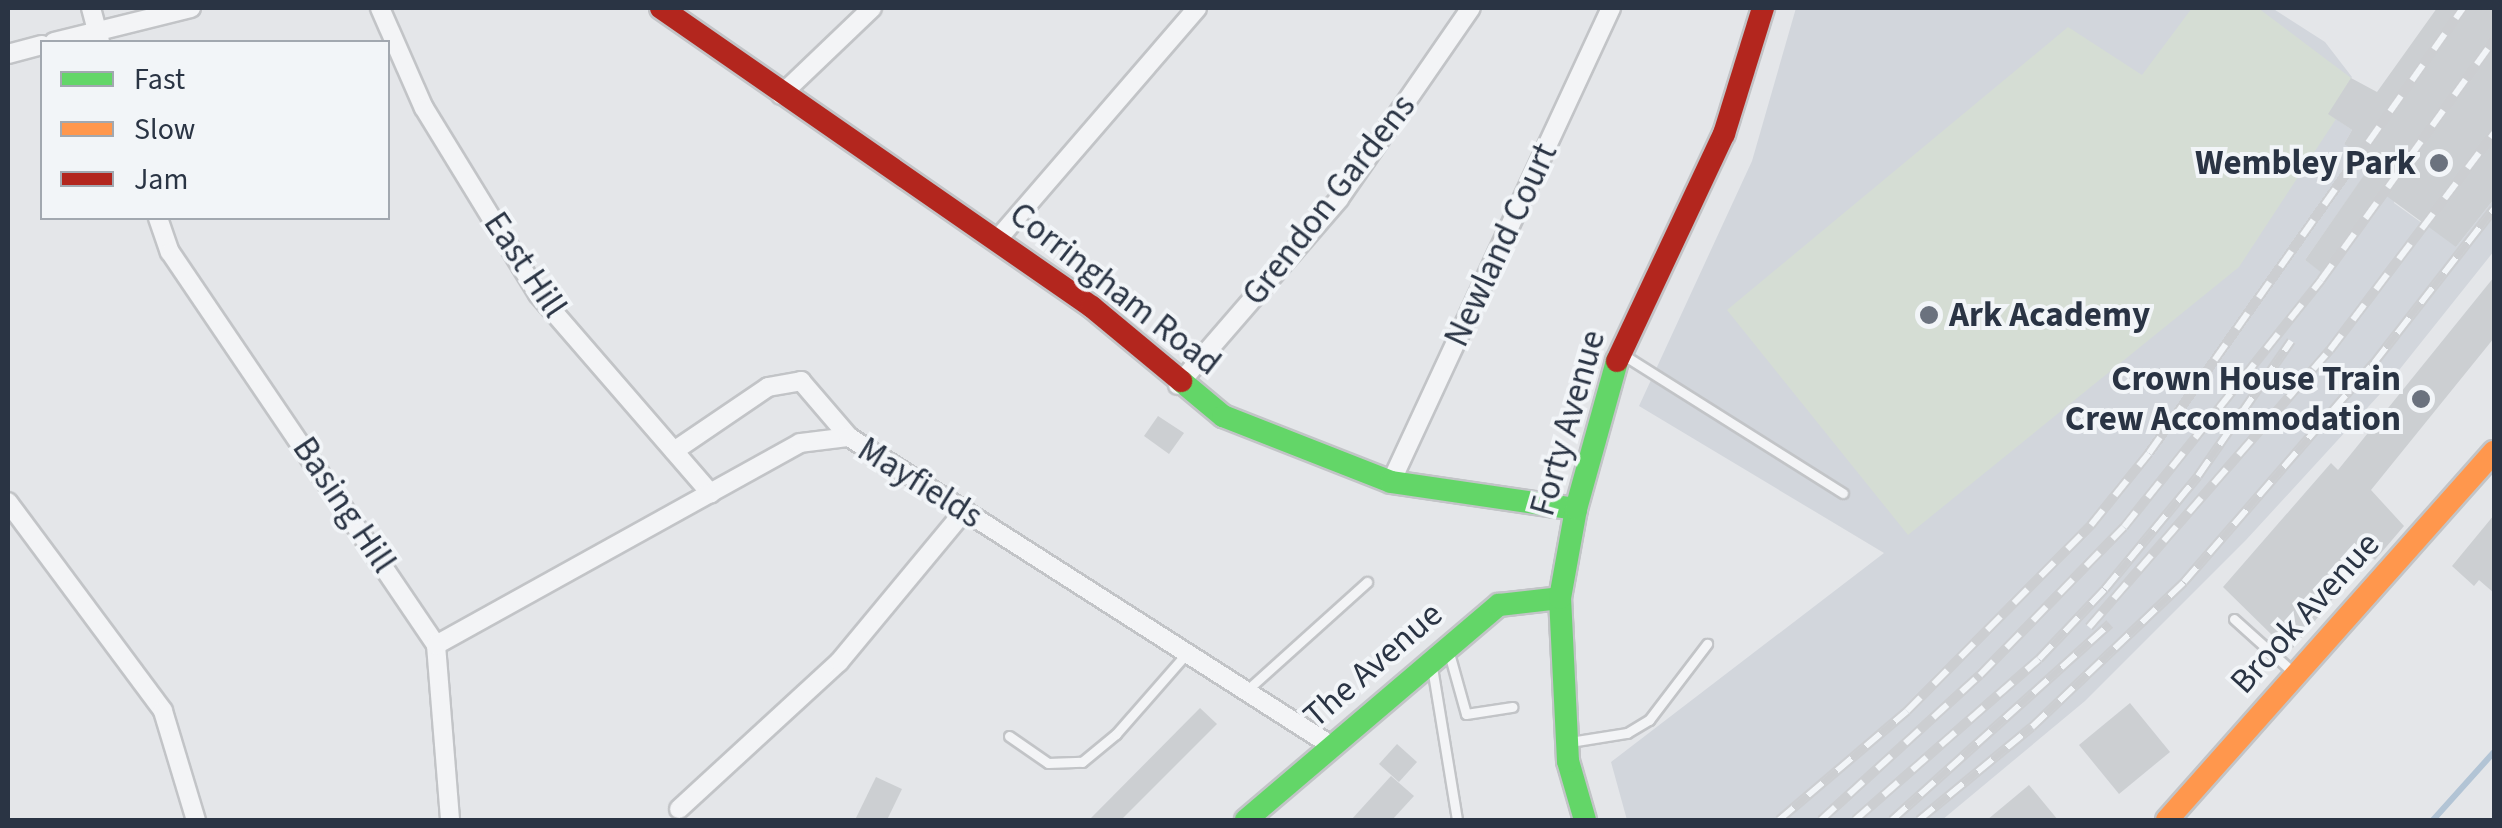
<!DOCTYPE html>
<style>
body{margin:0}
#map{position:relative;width:2502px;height:828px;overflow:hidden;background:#e4e6e9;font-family:"Source Sans 3",sans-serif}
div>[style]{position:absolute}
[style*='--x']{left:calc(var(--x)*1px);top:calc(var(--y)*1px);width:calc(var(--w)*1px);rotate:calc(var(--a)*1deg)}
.built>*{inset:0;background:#d2d6dc}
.green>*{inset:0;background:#d5ddd4}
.stream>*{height:6px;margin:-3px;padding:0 3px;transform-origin:3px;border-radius:3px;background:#b2c4d5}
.building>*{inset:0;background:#cccfd2}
.roads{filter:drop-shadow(2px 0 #c2c4c7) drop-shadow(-2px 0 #c2c4c7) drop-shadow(0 2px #c2c4c7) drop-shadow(0 -2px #c2c4c7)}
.lane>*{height:9px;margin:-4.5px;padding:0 4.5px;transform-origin:4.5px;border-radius:4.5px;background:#f3f4f6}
.street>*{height:18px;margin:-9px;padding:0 9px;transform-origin:9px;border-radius:9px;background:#f3f4f6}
.fast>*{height:22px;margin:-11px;padding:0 11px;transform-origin:11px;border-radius:11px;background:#63d668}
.slow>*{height:22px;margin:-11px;padding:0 11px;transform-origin:11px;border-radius:11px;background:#ff974d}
.jam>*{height:22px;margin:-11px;padding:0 11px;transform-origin:11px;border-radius:11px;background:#b3261e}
.rail>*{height:10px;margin-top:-5px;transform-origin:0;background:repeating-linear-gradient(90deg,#f2f5f8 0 19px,#ccced1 0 38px);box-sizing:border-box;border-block:2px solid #ccced1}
.dots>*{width:28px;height:28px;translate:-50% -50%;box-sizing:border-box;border:5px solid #f2f5f8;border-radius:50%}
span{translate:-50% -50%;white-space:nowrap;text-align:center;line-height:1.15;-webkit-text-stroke:8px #f2f5f8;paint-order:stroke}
.poi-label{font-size:35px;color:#2a3444;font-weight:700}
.right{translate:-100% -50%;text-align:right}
.left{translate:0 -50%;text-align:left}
.street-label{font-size:35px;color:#2a3444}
.frame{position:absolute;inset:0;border:10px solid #2a3444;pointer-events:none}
.legend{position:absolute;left:40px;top:40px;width:350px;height:180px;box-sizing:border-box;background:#f2f5f8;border:2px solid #a2a8b0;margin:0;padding:12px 18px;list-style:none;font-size:30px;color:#2a3444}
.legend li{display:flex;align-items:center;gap:20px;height:50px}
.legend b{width:50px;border:2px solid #a2a8b0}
</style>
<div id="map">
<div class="built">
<i style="clip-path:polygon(1796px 8px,2272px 8px,2325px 42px,2352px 77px,2329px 114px,2352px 130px,2344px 144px,2382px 150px,2305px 260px,2322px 272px,2402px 165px,2394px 203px,2426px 226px,2443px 204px,2456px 247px,2494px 199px,2494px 251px,2380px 394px,2246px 540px,2085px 701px,1942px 820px,1627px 820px,1611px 762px,1884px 553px,1639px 406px,1752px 161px)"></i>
</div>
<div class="green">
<i style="clip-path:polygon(2192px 8px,2258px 8px,2351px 78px,2329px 114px,2336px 119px,2239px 267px,1908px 535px,1727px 310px,2068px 27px,2142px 75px)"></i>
</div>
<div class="stream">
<i style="--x:2433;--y:820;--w:91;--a:-48.1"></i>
</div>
<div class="building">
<i style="clip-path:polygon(2437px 8px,2494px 8px,2494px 199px,2456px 247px,2381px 192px,2322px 273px,2305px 260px,2373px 162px,2344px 144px,2352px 130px,2328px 114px,2351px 78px,2377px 92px)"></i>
<i style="clip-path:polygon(2494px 277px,2494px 338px,2371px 490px,2404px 526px,2375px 560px,2369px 554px,2293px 648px,2277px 640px,2223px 587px,2331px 463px,2338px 470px)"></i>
<i style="clip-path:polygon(1158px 416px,1184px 433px,1169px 454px,1144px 436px)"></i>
<i style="clip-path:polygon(2494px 515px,2494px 593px,2479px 580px,2474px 586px,2452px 566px)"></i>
<i style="clip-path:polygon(2130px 703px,2170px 752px,2119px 794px,2079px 745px)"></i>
<i style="clip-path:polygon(1200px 708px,1217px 724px,1121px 820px,1089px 820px)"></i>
<i style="clip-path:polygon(1397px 744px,1417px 762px,1399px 782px,1379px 764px)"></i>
<i style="clip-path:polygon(1391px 776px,1414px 796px,1392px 820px,1351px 820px)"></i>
<i style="clip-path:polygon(876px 777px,902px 789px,887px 820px,855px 820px)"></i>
<i style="clip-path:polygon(2029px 785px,2058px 820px,1987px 820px)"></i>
</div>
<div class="roads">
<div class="lane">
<i style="--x:1622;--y:354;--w:261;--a:32.2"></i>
<i style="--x:2234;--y:619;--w:81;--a:42"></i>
<i style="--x:1449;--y:653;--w:63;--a:74.4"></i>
<i style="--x:1466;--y:714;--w:47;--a:-8.7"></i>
<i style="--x:1432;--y:667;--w:155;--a:80.7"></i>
<i style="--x:1246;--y:691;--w:163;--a:-42"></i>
<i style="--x:1009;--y:736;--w:47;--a:34.7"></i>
<i style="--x:1048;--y:763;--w:34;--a:-2"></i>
<i style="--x:1082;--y:762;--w:44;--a:-39.5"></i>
<i style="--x:1116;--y:734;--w:108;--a:-48.8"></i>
<i style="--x:1570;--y:742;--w:58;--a:-9"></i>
<i style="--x:1627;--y:733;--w:26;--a:-31"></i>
<i style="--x:1649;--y:720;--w:96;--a:-52.7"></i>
</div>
<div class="street">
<i style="--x:91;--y:8;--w:35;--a:75"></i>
<i style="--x:380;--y:8;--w:109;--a:66.3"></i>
<i style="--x:424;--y:108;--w:218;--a:58.5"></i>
<i style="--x:538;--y:294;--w:264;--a:49.1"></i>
<i style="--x:54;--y:42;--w:141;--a:-13.9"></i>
<i style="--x:8;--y:54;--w:35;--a:-15"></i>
<i style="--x:781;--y:95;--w:126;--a:-43.7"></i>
<i style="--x:158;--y:218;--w:36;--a:71"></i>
<i style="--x:170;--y:252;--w:475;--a:55.9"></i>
<i style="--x:436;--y:645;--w:176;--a:85.4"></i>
<i style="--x:997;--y:240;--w:306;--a:-49.2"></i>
<i style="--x:1178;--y:385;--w:246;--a:-49.1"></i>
<i style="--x:1339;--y:199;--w:232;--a:-55.4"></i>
<i style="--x:674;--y:451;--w:114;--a:-34.2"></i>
<i style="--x:768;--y:387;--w:34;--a:-10"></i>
<i style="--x:801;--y:381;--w:74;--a:49.4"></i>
<i style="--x:1391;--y:482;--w:523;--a:-65.1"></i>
<i style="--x:8;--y:502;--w:260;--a:53.4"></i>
<i style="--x:163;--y:711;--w:114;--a:73.2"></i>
<i style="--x:436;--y:645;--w:416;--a:-29"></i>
<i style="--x:800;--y:443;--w:49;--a:-7"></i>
<i style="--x:849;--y:437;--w:573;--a:32.61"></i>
<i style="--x:679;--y:809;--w:217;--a:-42.6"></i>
<i style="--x:839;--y:662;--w:197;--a:-50.3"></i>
</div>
<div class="fast">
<i style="--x:1181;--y:381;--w:55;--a:39.8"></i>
<i style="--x:1223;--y:416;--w:180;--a:21.4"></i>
<i style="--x:1391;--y:482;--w:187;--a:8.3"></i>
<i style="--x:1246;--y:820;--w:332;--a:-40.4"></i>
<i style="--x:1499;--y:605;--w:61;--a:-6.5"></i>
<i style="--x:1585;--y:820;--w:61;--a:-106.1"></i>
<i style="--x:1568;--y:761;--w:163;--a:-92.8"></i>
<i style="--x:1560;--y:598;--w:90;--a:-79.8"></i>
<i style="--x:1576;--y:509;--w:154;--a:-74.5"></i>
</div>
<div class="slow">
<i style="--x:2167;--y:820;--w:492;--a:-48.4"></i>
</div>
<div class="jam">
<i style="--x:661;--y:8;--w:525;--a:34.75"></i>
<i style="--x:1092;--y:307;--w:116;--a:39.7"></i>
<i style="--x:1617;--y:361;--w:251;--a:-64.8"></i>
<i style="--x:1724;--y:134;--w:132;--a:-72.8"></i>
</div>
</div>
<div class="rail">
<i style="--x:2089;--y:627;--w:367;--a:-49"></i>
<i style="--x:2330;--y:350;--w:272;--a:-52.9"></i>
<i style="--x:1779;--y:820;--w:168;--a:-40.4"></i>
<i style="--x:1907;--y:711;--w:262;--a:-45.3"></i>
<i style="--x:2091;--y:525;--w:92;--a:-51.1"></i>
<i style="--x:2149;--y:453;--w:545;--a:-54.79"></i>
<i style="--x:1821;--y:820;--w:215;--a:-42.4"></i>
<i style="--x:1980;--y:675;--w:206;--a:-45.8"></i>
<i style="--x:2124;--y:527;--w:316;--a:-51.4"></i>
<i style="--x:2321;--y:280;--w:296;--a:-54.2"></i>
<i style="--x:1855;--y:820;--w:244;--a:-41.2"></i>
<i style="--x:2039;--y:659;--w:96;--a:-46.7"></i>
<i style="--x:2105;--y:589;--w:146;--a:-50.5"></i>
<i style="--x:2198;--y:476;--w:164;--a:-55.4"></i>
<i style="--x:1892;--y:820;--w:293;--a:-42"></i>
<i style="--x:1919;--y:820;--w:146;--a:-39.5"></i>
<i style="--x:2032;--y:727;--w:210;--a:-43.6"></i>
<i style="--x:2184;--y:582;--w:290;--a:-49.1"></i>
<i style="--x:2374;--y:363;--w:195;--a:-52.1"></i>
</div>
<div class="dots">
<i style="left:2439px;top:163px;background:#6b727e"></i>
<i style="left:1929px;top:315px;background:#6b727e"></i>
<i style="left:2421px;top:399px;background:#6b727e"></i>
</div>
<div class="poi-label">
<span class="right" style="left:2416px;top:163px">Wembley Park</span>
<span class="left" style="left:1949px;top:315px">Ark Academy</span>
<span class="right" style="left:2401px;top:399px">Crown House Train<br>Crew Accommodation</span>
</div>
<div class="street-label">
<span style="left:1329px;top:200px;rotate:-52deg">Grendon Gardens</span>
<span style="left:1501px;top:245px;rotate:-65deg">Newland Court</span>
<span style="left:525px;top:265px;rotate:56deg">East Hill</span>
<span style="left:1115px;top:289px;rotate:38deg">Corringham Road</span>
<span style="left:1568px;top:423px;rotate:-74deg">Forty Avenue</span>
<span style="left:920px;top:483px;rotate:32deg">Mayfields</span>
<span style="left:344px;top:505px;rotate:56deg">Basing Hill</span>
<span style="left:2305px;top:613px;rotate:-48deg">Brook Avenue</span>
<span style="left:1373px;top:665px;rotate:-41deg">The Avenue</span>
</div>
<div class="frame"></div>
<ul class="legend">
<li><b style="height:12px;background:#63d668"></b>Fast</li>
<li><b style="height:12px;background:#ff974d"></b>Slow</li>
<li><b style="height:12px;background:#b3261e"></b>Jam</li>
</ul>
</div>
